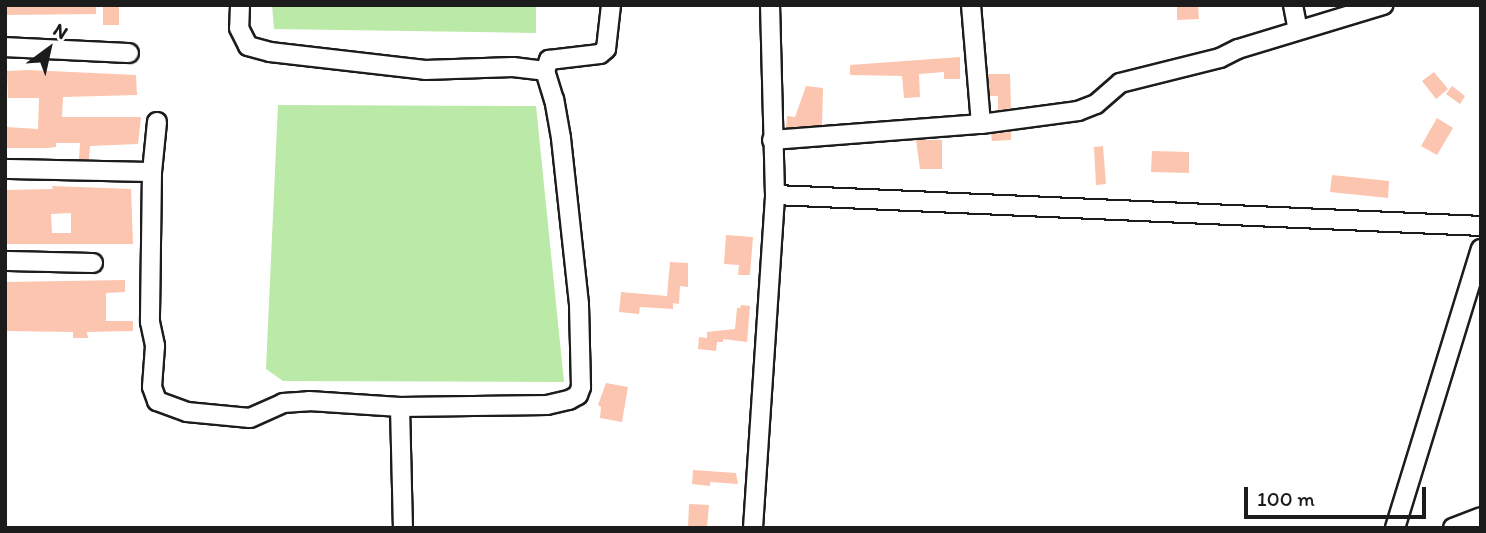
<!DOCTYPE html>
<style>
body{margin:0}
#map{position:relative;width:1486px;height:533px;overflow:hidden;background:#fff;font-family:Itim,sans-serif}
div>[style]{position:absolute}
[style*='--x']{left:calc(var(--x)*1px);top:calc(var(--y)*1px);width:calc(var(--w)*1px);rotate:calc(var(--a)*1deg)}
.green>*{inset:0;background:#bbe9a7}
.building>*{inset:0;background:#fcc5af}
.roads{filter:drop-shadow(2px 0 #1c1c1c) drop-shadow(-2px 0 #1c1c1c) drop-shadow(0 2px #1c1c1c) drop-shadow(0 -2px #1c1c1c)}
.minor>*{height:18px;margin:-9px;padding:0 9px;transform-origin:9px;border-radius:9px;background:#fff}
span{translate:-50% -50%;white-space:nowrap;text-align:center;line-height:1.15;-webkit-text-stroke:5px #fff;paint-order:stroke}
.frame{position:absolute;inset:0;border:7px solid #1c1c1c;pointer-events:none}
.north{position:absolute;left:14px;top:14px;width:70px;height:70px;-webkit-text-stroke:5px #fff;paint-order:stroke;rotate:33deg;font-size:19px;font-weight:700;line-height:28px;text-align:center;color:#1c1c1c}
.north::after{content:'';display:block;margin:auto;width:24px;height:32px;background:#1c1c1c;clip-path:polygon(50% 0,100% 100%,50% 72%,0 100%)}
.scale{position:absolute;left:1244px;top:487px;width:182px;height:32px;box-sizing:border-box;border:4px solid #1c1c1c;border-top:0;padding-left:9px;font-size:21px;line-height:24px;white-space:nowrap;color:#1c1c1c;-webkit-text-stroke:5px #fff;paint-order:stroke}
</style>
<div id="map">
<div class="green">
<i style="clip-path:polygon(272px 5px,536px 5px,536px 33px,274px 29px)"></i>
<i style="clip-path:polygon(278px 105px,536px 106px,564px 382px,283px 381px,266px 369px)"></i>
</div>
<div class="building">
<i style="clip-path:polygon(5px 5px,96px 5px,96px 14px,5px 15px)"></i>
<i style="clip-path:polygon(103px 5px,119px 5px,119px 25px,103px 25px)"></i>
<i style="clip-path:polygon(1198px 6px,1199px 19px,1177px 20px,1177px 7px)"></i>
<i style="clip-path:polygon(960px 57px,960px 79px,944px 79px,944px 72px,919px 74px,920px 97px,904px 98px,902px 76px,850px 75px,850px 65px)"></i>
<i style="clip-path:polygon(28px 70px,136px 75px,137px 95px,63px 97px,62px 117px,141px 117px,138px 144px,90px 146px,89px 159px,79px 159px,80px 143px,56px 143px,56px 147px,47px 148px,5px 148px,6px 127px,38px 129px,39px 98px,8px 98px,7px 71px)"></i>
<i style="clip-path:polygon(1434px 72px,1448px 89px,1436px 99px,1422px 81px)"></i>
<i style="clip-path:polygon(988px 74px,1010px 74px,1011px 108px,998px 110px,998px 96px,990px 96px)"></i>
<i style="clip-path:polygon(806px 86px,823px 88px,822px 125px,786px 128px,787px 116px,795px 117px)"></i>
<i style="clip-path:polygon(1452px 86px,1465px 96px,1460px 104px,1446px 94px)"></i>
<i style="clip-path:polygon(1437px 118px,1453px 128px,1437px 155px,1421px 146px)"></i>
<i style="clip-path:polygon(1011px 132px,1011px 140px,992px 141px,991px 134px)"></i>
<i style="clip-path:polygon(916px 140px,942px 140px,942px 169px,920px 169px)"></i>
<i style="clip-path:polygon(1103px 146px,1106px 184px,1096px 185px,1094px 147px)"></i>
<i style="clip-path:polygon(1152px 151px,1189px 152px,1189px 173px,1151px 172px)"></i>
<i style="clip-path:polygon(1332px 175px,1389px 181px,1388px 198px,1330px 192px)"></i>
<i style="clip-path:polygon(evenodd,52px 186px,131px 189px,133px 244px,5px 244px,6px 190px,53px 189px,52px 186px,71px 213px,71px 233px,52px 233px,51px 214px,71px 213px)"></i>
<i style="clip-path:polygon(726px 235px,753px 237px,750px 275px,738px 275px,739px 265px,724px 264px)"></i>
<i style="clip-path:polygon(670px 262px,688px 263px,688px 287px,680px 286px,679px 304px,673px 303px,673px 309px,640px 307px,639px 314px,619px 312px,621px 292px,667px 296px)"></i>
<i style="clip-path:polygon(125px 280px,125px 292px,106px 293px,106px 321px,133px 321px,133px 331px,87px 332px,88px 338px,73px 338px,73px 332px,5px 331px,5px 282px)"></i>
<i style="clip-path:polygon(741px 305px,750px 306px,747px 342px,723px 339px,723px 342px,717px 342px,716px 351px,698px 349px,699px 337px,707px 338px,707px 332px,735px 329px,737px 308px,740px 308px)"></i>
<i style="clip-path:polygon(606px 383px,628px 387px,622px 422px,600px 418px,601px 407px,598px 405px)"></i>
<i style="clip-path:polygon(693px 470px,736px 473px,738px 484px,710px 482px,710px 486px,692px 484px)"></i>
<i style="clip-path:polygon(689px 504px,709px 505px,707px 528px,688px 528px)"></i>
</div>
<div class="roads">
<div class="minor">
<i style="--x:240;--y:5;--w:23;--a:92"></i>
<i style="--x:239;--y:28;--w:20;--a:63"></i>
<i style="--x:248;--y:46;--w:23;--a:15"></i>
<i style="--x:270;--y:52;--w:156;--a:6.6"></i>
<i style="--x:425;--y:70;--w:88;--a:-2"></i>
<i style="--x:513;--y:67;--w:32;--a:7"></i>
<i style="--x:971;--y:5;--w:119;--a:85.2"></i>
<i style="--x:1293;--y:5;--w:25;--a:79"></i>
<i style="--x:5;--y:47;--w:124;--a:2.8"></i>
<i style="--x:157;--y:122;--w:50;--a:95.7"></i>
<i style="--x:152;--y:172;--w:150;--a:90.8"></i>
<i style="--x:150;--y:322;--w:25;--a:78"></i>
<i style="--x:155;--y:346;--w:41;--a:94.2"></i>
<i style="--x:152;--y:387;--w:15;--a:70"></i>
<i style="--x:157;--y:401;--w:32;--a:20"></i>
<i style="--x:187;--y:412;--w:63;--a:5.4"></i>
<i style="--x:250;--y:418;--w:36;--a:-24"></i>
<i style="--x:283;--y:403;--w:26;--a:-4"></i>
<i style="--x:309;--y:401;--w:91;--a:3.8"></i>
<i style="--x:400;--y:407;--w:147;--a:-0.8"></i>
<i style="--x:547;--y:405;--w:23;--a:-13"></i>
<i style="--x:569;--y:400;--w:10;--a:-29"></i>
<i style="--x:578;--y:395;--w:9;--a:-69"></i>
<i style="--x:581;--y:387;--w:83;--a:-91.4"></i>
<i style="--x:579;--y:304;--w:167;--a:-96.2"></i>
<i style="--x:561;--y:138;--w:39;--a:-100"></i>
<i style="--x:554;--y:100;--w:30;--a:-107"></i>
<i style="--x:545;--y:71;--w:12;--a:-70"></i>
<i style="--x:549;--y:60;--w:51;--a:-6.7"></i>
<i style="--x:600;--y:54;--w:8;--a:-40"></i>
<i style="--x:606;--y:49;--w:44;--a:-83.5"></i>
<i style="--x:772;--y:140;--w:210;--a:-4.4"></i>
<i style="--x:981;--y:124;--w:98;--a:-7.6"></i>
<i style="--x:1078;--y:111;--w:19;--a:-21"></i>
<i style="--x:1096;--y:104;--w:32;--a:-41"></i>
<i style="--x:1120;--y:83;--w:103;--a:-14"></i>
<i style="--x:1220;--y:58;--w:20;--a:-27"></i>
<i style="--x:1238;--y:49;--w:152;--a:-16.9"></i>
<i style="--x:5;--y:169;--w:147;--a:1.2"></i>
<i style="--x:775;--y:195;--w:707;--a:2.51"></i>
<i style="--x:5;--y:261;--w:88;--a:1.3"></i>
<i style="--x:400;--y:407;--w:121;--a:88.6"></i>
<i style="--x:753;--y:528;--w:334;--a:-86.2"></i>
<i style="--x:775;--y:195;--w:190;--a:-91.5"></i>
<i style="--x:1395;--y:528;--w:292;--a:-72.9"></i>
<i style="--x:1453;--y:528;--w:30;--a:-21"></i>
</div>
</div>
<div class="frame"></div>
<div class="north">N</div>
<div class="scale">100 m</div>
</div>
